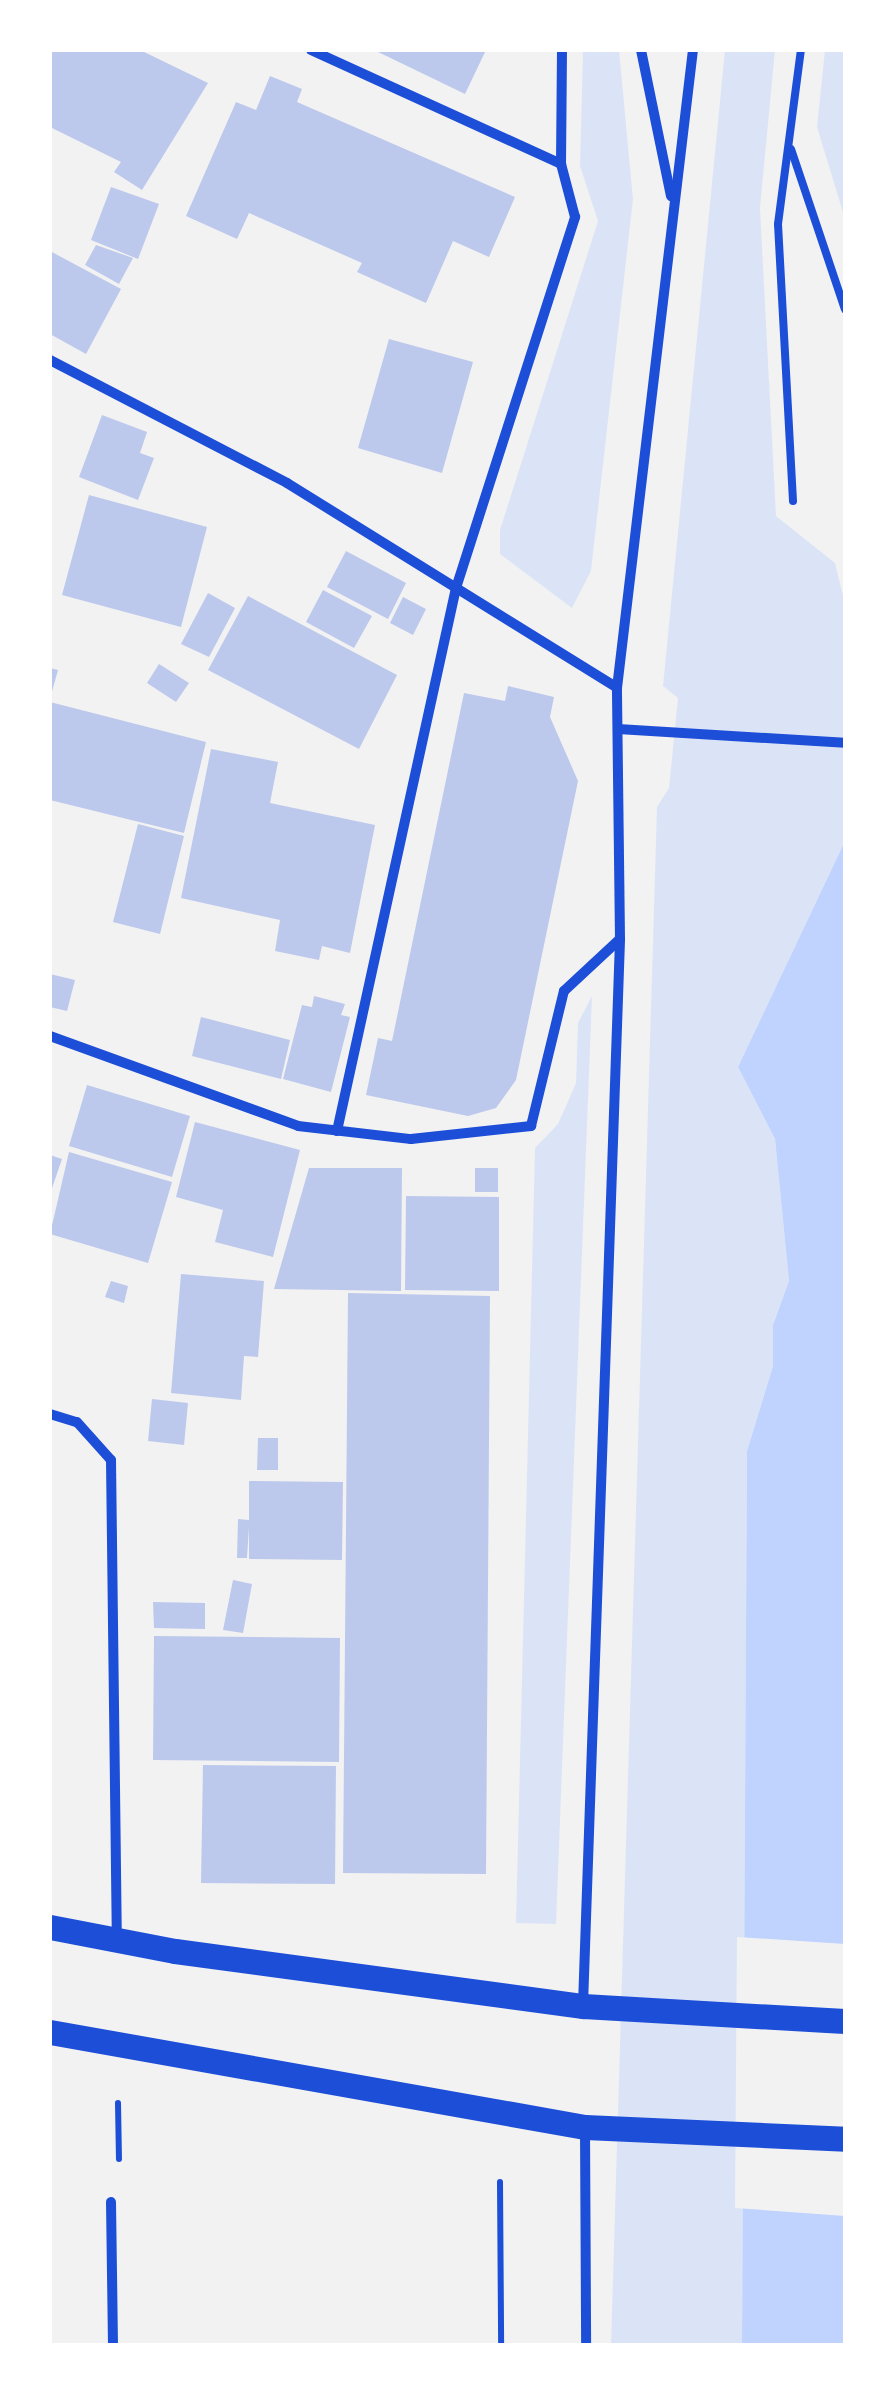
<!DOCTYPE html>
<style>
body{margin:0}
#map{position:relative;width:895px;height:2395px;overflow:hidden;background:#f2f2f2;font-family:"Fira Sans Condensed",sans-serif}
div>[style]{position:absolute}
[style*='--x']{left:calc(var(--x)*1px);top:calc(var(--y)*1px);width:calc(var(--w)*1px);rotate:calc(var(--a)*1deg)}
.green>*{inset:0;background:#dbe4f7}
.water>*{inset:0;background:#bfd3fe}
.pier>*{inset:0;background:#f2f2f2}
.building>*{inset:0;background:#bdc9ec}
.path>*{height:6px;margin:-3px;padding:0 3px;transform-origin:3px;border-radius:3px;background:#1d4ed8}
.service>*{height:8px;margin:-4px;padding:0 4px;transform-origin:4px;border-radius:4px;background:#1d4ed8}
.minor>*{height:10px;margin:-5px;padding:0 5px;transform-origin:5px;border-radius:5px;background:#1d4ed8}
.primary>*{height:25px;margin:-12.5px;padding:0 12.5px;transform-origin:12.5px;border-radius:12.5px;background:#1d4ed8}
span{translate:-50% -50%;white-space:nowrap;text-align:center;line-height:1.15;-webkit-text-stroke:9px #fff;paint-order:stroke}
.frame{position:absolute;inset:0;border:52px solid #fff;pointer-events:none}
</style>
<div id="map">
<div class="green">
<i style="clip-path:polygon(583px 50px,619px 50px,633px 199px,591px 571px,572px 608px,500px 554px,500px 530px,598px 221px,580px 166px)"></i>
<i style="clip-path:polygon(725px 50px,775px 50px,760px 208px,776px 516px,835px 563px,845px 604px,845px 841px,738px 1067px,775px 1139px,789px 1281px,773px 1325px,773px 1366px,747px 1451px,742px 2345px,611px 2345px,657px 807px,669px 788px,678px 698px,663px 686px)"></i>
<i style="clip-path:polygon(825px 50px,845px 50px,845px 219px,817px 127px)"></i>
<i style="clip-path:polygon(592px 996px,556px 1924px,516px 1923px,535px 1148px,558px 1124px,576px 1083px,578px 1023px)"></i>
</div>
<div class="water">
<i style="clip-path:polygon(845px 841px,845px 2345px,742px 2345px,747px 1451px,773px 1366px,773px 1325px,789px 1281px,775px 1139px,738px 1067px)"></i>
</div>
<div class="pier">
<i style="clip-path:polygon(737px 1937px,845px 1944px,845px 2216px,735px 2208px)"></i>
</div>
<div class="building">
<i style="clip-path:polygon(50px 50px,140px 50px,208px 83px,142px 190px,114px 172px,121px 162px,50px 127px)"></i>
<i style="clip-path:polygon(374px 50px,486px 50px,465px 94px)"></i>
<i style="clip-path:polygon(270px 76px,302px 89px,297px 102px,515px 197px,489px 257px,453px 241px,426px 303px,357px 272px,362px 263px,249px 213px,237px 239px,186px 216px,236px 102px,256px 110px)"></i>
<i style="clip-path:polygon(111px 187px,159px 204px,138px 259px,91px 240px)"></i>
<i style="clip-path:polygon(96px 245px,133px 258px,119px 284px,85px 265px)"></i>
<i style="clip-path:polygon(50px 251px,121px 289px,86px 354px,50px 334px)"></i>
<i style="clip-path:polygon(389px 339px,473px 362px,442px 473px,358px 448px)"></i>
<i style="clip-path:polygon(102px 415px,147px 432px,140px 453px,154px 458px,138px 500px,79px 477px)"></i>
<i style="clip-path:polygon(89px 495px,207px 527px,181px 627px,62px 595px)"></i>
<i style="clip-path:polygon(346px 551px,406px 583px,388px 619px,327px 587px)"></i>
<i style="clip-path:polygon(323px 590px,372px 616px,354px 648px,306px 622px)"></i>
<i style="clip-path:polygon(208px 593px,235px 608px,209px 657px,181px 644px)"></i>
<i style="clip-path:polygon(248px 596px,397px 675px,359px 749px,208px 670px)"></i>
<i style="clip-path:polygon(403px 597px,426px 609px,413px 635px,390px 623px)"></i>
<i style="clip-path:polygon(159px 664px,189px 683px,176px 702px,147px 683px)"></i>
<i style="clip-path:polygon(50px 668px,58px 670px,51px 695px,50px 695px)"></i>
<i style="clip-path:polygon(508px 686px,554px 697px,550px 717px,578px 781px,516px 1080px,496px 1108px,468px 1116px,366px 1095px,378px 1038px,392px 1041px,464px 693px,505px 701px)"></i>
<i style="clip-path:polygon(50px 702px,206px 742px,184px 833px,50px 800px)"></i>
<i style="clip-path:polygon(211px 749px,278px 762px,270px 803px,375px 825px,350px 953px,322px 946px,319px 960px,275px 951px,280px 920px,181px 898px)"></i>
<i style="clip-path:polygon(138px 824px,184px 836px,160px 934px,113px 922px)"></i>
<i style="clip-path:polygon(50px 974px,75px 980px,67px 1011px,50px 1007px)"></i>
<i style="clip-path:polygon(314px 996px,345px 1004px,341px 1015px,350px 1017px,331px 1092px,283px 1079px,302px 1005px,312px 1007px)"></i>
<i style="clip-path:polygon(201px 1017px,290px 1040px,281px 1079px,192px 1056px)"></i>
<i style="clip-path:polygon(87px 1085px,190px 1116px,172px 1177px,69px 1146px)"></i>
<i style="clip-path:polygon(195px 1122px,300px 1150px,273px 1257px,215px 1242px,223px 1210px,176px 1197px)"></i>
<i style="clip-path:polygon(69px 1152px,172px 1182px,148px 1263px,50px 1234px)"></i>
<i style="clip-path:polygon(50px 1155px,62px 1159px,51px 1191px,50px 1191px)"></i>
<i style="clip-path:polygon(309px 1168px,402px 1168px,401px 1291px,274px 1289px)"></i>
<i style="clip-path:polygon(475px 1168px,498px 1168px,498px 1192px,475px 1192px)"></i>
<i style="clip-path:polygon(406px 1196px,499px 1197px,499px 1291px,405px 1290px)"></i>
<i style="clip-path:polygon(181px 1274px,264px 1281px,258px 1357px,244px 1356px,241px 1400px,171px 1393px)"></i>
<i style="clip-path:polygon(111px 1281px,128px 1286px,124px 1303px,105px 1297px)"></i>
<i style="clip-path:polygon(348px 1293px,490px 1296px,486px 1874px,343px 1873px)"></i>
<i style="clip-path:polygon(152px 1399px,188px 1403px,184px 1445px,148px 1441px)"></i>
<i style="clip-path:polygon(258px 1438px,278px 1438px,278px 1470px,257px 1470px)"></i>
<i style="clip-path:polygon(249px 1481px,343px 1482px,342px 1560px,249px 1559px,249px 1527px,247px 1558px,237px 1558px,238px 1519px,249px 1520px)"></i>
<i style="clip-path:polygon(233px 1580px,252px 1584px,243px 1633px,223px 1630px)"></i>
<i style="clip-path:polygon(153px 1602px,205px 1603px,205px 1629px,154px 1628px)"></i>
<i style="clip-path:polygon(154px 1636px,340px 1638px,339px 1762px,153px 1760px)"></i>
<i style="clip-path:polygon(203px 1765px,336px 1766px,335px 1884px,201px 1883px)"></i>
</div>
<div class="path">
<i style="--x:118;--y:2103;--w:56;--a:89"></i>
<i style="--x:500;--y:2182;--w:163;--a:89.6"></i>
</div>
<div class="service">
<i style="--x:791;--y:149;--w:169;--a:71.4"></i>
<i style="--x:793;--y:501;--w:277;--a:-93.1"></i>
<i style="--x:778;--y:224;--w:176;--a:-82.5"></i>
</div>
<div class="minor">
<i style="--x:311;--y:50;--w:275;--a:24.5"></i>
<i style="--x:641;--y:50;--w:149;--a:78.4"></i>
<i style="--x:50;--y:360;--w:267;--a:27.4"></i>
<i style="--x:287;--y:483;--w:388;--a:31.8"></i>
<i style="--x:618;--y:729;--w:227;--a:3.5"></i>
<i style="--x:50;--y:1036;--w:264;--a:19.9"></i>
<i style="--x:298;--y:1126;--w:114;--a:6.6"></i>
<i style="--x:411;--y:1139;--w:121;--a:-6.2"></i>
<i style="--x:531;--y:1126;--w:139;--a:-76.3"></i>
<i style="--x:564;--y:991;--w:76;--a:-42.9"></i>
<i style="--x:337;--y:1131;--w:556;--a:-77.64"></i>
<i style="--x:456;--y:588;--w:390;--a:-72.2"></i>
<i style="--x:575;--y:217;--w:55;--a:-104.8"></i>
<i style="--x:561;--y:164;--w:114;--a:-89.5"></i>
<i style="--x:50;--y:1414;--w:28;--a:17"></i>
<i style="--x:77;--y:1422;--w:51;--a:48.2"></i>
<i style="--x:111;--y:1460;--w:480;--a:89.3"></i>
<i style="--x:583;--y:2005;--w:1067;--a:-88.01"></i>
<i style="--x:620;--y:939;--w:251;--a:-90.7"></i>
<i style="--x:617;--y:688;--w:643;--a:-83.21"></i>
<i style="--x:585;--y:2128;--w:217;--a:89.7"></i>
<i style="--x:111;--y:2202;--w:143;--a:89.2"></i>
</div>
<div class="primary">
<i style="--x:50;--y:1927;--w:127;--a:10.9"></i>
<i style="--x:175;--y:1951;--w:412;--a:7.7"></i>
<i style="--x:583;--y:2006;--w:262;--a:3.3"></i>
<i style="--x:50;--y:2032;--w:543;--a:10.07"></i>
<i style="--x:585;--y:2127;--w:260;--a:2.6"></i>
</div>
<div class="frame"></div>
</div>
